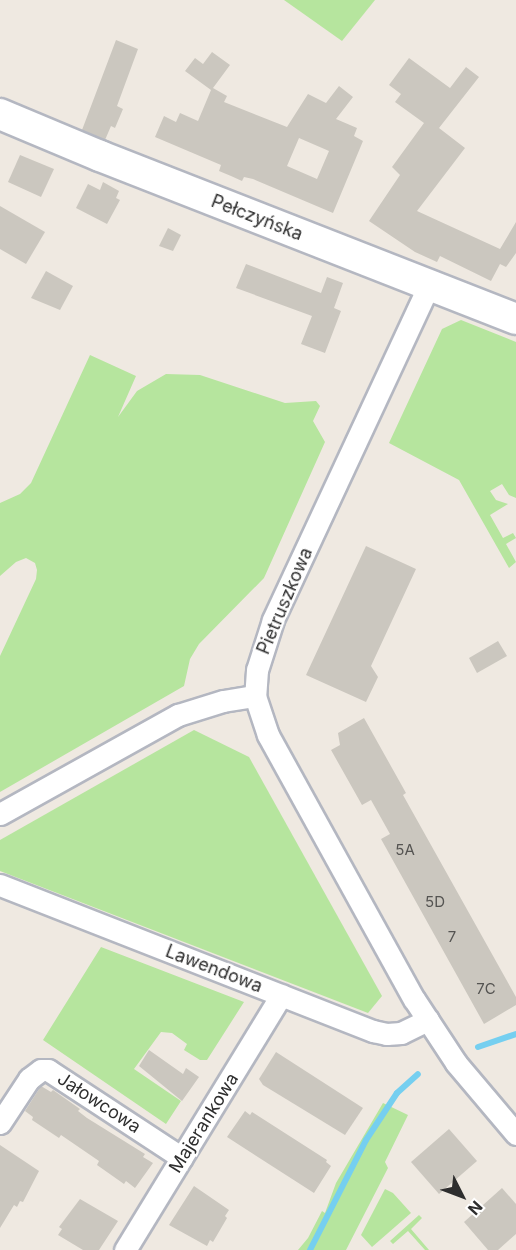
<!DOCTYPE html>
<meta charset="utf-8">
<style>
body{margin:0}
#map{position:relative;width:516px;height:1250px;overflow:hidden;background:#efe9e1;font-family:Inter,sans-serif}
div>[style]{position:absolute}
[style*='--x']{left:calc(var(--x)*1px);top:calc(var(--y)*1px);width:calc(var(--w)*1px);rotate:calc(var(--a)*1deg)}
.green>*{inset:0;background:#b6e59e}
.stream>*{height:6px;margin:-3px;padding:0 3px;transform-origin:3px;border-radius:3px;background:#75cff0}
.building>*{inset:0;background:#cbc7bf}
.roads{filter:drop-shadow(2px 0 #b4b7c1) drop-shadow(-2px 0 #b4b7c1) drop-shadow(0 2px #b4b7c1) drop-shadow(0 -2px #b4b7c1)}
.street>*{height:21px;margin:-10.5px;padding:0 10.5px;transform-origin:10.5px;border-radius:10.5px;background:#fff}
.secondary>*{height:30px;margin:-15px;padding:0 15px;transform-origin:15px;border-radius:15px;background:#fff}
span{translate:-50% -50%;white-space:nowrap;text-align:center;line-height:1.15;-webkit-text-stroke:4.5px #fff;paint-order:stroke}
.number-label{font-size:15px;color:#555452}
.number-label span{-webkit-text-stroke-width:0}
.street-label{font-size:18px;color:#2e2e2e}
.north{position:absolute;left:432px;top:1166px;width:60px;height:60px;-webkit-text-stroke:4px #fff;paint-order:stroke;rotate:132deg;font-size:16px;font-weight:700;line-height:24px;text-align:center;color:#2e2e2e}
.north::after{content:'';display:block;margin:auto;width:21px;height:27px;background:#2e2e2e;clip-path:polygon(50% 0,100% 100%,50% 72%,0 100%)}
</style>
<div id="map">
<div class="green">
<i style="clip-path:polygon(284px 0,375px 0,342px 41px)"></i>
<i style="clip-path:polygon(461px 320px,516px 342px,516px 498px,509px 495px,502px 484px,490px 491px,496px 500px,508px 504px,490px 515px,503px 538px,513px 533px,516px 538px,506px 544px,516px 562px,509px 568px,459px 480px,389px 443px,442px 329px)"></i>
<i style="clip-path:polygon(90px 355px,136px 376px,118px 417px,137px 391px,166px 374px,200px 375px,285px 403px,316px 401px,320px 406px,313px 421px,325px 442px,264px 578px,199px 644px,190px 659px,184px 686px,0 792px,0 656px,36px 579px,37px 570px,35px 563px,26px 558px,16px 562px,0 576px,0 503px,20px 494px,31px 483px)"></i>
<i style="clip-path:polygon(194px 730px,249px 757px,382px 996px,368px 1013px,0 871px,0 840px)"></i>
<i style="clip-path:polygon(101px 947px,244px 1002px,207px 1060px,200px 1060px,184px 1050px,187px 1044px,172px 1033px,161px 1032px,134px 1069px,181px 1101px,166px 1124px,43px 1040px)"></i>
<i style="clip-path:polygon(383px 1103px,408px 1115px,385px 1162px,388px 1168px,346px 1250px,298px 1250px,308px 1238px,322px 1211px,325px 1213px,336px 1183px)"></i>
<i style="clip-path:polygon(385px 1189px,393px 1193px,411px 1213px,372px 1247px,361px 1235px)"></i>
<i style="clip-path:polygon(419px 1215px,422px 1218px,411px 1229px,429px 1250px,425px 1250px,408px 1231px,393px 1244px,390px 1241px)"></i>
</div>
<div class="stream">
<i style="--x:478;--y:1047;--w:40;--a:-18.9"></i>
<i style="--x:310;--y:1250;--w:123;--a:-63"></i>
<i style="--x:366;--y:1140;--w:56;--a:-56.6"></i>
<i style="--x:397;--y:1093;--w:28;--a:-42"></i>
</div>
<div class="building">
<i style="clip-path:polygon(116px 40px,138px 49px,117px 106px,123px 109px,115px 128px,111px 126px,105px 140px,82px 130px)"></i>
<i style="clip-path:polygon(evenodd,212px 52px,230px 65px,213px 88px,227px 96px,224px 102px,287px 127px,308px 94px,326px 103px,339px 86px,353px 97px,336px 119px,357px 128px,354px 136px,363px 141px,333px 213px,253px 179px,244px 177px,242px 181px,231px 176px,219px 171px,221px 165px,155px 137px,164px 116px,176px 122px,180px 113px,198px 121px,211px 90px,185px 71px,195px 58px,203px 64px,212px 52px,299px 138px,329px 151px,317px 179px,287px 166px,299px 138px)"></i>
<i style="clip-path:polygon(409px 58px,450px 88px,466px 67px,479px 77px,439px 128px,465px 148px,417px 211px,500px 249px,516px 222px,516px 253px,506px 267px,500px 264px,491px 281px,440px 256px,437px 262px,415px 252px,369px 221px,400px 175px,392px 167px,424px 123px,395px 102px,401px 94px,389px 85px)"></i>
<i style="clip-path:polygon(20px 155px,54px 169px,41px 197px,8px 182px)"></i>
<i style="clip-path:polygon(103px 182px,119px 191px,116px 198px,120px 200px,107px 224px,76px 208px,88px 184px,100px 190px)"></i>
<i style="clip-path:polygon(0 206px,45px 232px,26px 264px,0 249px)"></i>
<i style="clip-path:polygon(168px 228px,181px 235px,173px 251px,159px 246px)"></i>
<i style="clip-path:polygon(246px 264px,321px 293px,327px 277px,343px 283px,334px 308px,341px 311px,325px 353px,301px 344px,312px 316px,236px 288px)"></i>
<i style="clip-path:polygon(46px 271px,73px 286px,60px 310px,31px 298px)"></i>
<i style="clip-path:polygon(366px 546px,416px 569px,371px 666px,378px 677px,366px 702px,306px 675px)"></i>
<i style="clip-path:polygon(498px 641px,507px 656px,477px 673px,469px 658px)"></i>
<i style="clip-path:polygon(364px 718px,406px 793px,403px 795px,516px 997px,516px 1005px,484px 1024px,381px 839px,390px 834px,371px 800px,362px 805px,331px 750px,340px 745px,338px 733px)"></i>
<i style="clip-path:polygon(149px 1050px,183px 1074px,186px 1068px,199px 1077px,182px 1101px,139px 1066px)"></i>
<i style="clip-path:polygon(276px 1052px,363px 1108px,345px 1135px,263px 1085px,259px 1079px)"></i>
<i style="clip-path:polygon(41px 1086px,51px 1092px,53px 1090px,80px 1109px,78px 1111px,87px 1118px,145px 1154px,143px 1157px,153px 1163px,135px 1188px,126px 1181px,124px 1184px,97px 1165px,99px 1161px,61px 1135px,59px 1138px,32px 1120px,33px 1117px,25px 1111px)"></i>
<i style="clip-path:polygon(245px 1111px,250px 1115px,252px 1112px,327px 1160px,326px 1162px,331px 1166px,314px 1193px,227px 1137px)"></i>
<i style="clip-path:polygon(449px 1129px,477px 1161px,439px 1194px,411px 1162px)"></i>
<i style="clip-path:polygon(0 1145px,39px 1171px,23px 1202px,20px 1201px,17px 1207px,14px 1205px,0 1228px)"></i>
<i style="clip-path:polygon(194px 1186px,229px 1210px,225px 1216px,227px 1218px,213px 1242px,210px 1240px,207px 1246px,169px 1225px)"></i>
<i style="clip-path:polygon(502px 1188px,516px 1204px,516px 1234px,498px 1250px,488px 1250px,464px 1222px)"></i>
<i style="clip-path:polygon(80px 1199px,118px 1221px,99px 1250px,83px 1250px,58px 1235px,62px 1229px,59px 1227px)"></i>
</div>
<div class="roads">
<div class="street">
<i style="--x:429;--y:285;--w:370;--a:115"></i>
<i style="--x:273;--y:620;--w:52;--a:107.7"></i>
<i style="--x:257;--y:670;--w:26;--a:94"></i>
<i style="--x:255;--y:696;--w:41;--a:71.6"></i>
<i style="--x:268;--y:735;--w:302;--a:61.1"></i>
<i style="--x:414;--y:999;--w:77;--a:56.7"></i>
<i style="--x:456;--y:1063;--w:93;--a:49.8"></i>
<i style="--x:0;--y:814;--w:204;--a:-29.1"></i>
<i style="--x:178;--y:715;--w:47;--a:-17.3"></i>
<i style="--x:223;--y:701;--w:32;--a:-9"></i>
<i style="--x:0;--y:885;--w:401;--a:21.4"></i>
<i style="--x:373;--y:1031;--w:14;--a:12"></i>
<i style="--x:387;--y:1034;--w:14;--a:-4"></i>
<i style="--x:401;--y:1033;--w:30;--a:-26"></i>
<i style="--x:0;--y:1123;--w:53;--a:-56.6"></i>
<i style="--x:29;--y:1079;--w:15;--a:-37"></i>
<i style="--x:41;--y:1070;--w:7;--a:0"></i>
<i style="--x:48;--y:1070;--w:160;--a:33.3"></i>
<i style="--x:125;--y:1250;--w:299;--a:-58.5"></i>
</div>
<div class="secondary">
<i style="--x:0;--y:114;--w:108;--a:22.8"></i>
<i style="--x:100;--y:156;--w:447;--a:21.4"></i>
</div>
</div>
<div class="number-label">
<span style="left:405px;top:850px">5A</span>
<span style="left:435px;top:902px">5D</span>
<span style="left:452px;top:937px">7</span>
<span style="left:486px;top:989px">7C</span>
</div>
<div class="street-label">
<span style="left:257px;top:218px;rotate:21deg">Pełczyńska</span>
<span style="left:285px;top:601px;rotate:-67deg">Pietruszkowa</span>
<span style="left:214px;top:969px;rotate:21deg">Lawendowa</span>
<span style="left:99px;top:1103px;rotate:33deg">Jałowcowa</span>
<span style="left:204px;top:1123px;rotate:-58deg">Majerankowa</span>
</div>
<div class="north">N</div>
</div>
